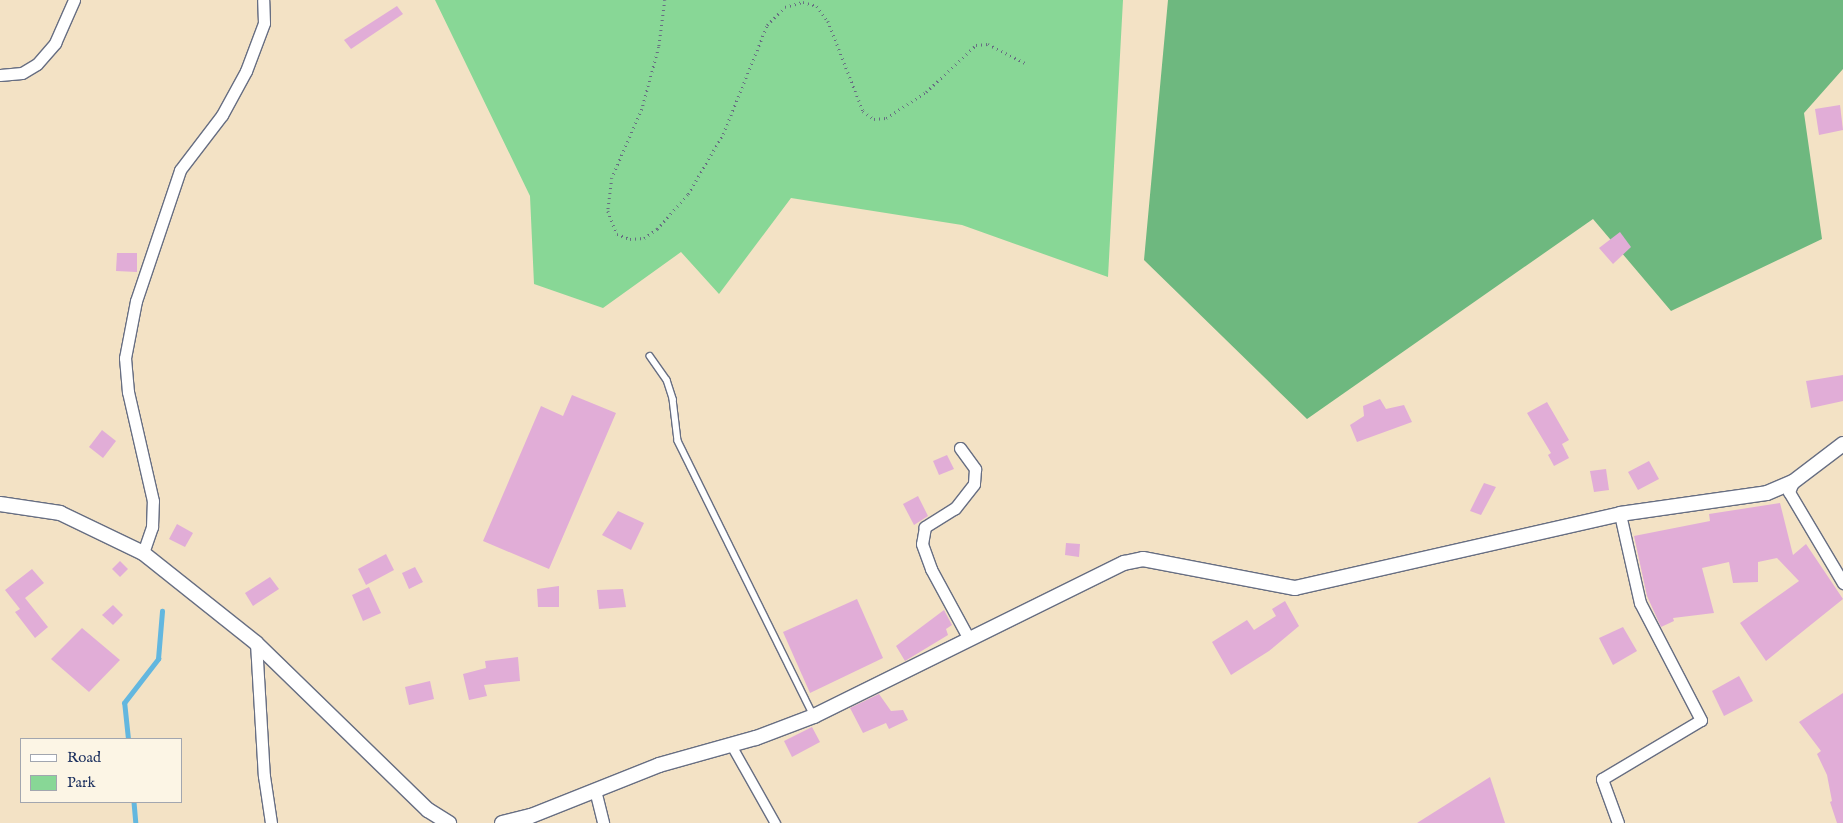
<!DOCTYPE html>
<style>
body{margin:0}
#map{position:relative;width:1843px;height:823px;overflow:hidden;background:#f3e2c5;font-family:"IM FELL English",serif}
div>[style]{position:absolute}
[style*='--x']{left:calc(var(--x)*1px);top:calc(var(--y)*1px);width:calc(var(--w)*1px);rotate:calc(var(--a)*1deg)}
.green>*{inset:0;background:#88d796}
.forest>*{inset:0;background:#6eb87f}
.stream>*{height:4.5px;margin:-2.25px;padding:0 2.25px;transform-origin:2.25px;border-radius:2.25px;background:#63b7df}
.building>*{inset:0;background:#e1add7}
.path>*{height:2.5px;margin-top:-1.25px;transform-origin:0;background:repeating-linear-gradient(90deg,#676e82 0 1px,transparent 0 5px)}
.roads{filter:drop-shadow(1px 0 #676e82) drop-shadow(-1px 0 #676e82) drop-shadow(0 1px #676e82) drop-shadow(0 -1px #676e82)}
.service>*{height:5.5px;margin:-2.75px;padding:0 2.75px;transform-origin:2.75px;border-radius:2.75px;background:#fff}
.pedestrian>*{height:9px;margin:-4.5px;padding:0 4.5px;transform-origin:4.5px;border-radius:4.5px;background:#fff}
.minor>*{height:11px;margin:-5.5px;padding:0 5.5px;transform-origin:5.5px;border-radius:5.5px;background:#fff}
.tertiary>*{height:14px;margin:-7px;padding:0 7px;transform-origin:7px;border-radius:7px;background:#fff}
span{translate:-50% -50%;white-space:nowrap;text-align:center;line-height:1.15;-webkit-text-stroke:4px #fcf5e5;paint-order:stroke}
.legend{position:absolute;left:20px;top:738px;width:162px;height:65px;box-sizing:border-box;background:#fcf5e5;border:1px solid #a2a6af;margin:0;padding:6px 9px;list-style:none;font-size:15px;color:#1b2f5e}
.legend li{display:flex;align-items:center;gap:10px;height:25px}
.legend b{width:25px;border:1px solid #a2a6af}
</style>
<div id="map">
<div class="green">
<i style="clip-path:polygon(435px 0,1123px 0,1108px 277px,962px 225px,791px 198px,719px 294px,681px 252px,603px 308px,534px 284px,530px 196px)"></i>
</div>
<div class="forest">
<i style="clip-path:polygon(1168px 0,1843px 0,1843px 69px,1804px 113px,1822px 239px,1671px 311px,1593px 219px,1307px 419px,1144px 260px)"></i>
</div>
<div class="stream">
<i style="--x:128;--y:739;--w:36;--a:-96"></i>
<i style="--x:124;--y:703;--w:56;--a:-52.3"></i>
<i style="--x:158;--y:659;--w:48;--a:-85.2"></i>
<i style="--x:134;--y:802;--w:21;--a:85"></i>
</div>
<div class="building">
<i style="clip-path:polygon(397px 6px,403px 14px,351px 49px,344px 40px)"></i>
<i style="clip-path:polygon(1840px 105px,1843px 130px,1819px 135px,1815px 109px)"></i>
<i style="clip-path:polygon(1620px 232px,1631px 247px,1613px 264px,1599px 248px)"></i>
<i style="clip-path:polygon(117px 253px,137px 253px,137px 272px,116px 271px)"></i>
<i style="clip-path:polygon(1843px 375px,1843px 401px,1811px 408px,1806px 381px)"></i>
<i style="clip-path:polygon(572px 395px,616px 413px,549px 569px,483px 541px,541px 406px,563px 416px)"></i>
<i style="clip-path:polygon(1380px 399px,1386px 409px,1404px 405px,1412px 422px,1357px 442px,1350px 425px,1364px 416px,1363px 406px)"></i>
<i style="clip-path:polygon(1547px 402px,1569px 440px,1562px 444px,1569px 458px,1554px 466px,1548px 455px,1551px 453px,1527px 413px)"></i>
<i style="clip-path:polygon(102px 430px,116px 441px,103px 458px,89px 447px)"></i>
<i style="clip-path:polygon(947px 455px,954px 469px,939px 475px,933px 461px)"></i>
<i style="clip-path:polygon(1649px 461px,1659px 479px,1638px 490px,1628px 472px)"></i>
<i style="clip-path:polygon(1606px 469px,1609px 490px,1594px 492px,1590px 471px)"></i>
<i style="clip-path:polygon(1484px 483px,1496px 487px,1481px 515px,1470px 511px)"></i>
<i style="clip-path:polygon(918px 496px,928px 516px,914px 525px,903px 504px)"></i>
<i style="clip-path:polygon(1780px 503px,1793px 555px,1806px 544px,1843px 599px,1766px 661px,1740px 623px,1799px 581px,1777px 558px,1758px 562px,1758px 582px,1733px 583px,1729px 562px,1702px 568px,1714px 613px,1673px 618px,1674px 621px,1661px 627px,1647px 596px,1634px 536px,1710px 521px,1709px 514px)"></i>
<i style="clip-path:polygon(618px 511px,644px 523px,631px 550px,602px 535px)"></i>
<i style="clip-path:polygon(177px 524px,193px 533px,185px 547px,169px 539px)"></i>
<i style="clip-path:polygon(1066px 543px,1080px 544px,1079px 557px,1065px 555px)"></i>
<i style="clip-path:polygon(386px 554px,394px 570px,366px 585px,358px 569px)"></i>
<i style="clip-path:polygon(120px 561px,128px 569px,120px 577px,112px 569px)"></i>
<i style="clip-path:polygon(415px 567px,423px 582px,409px 589px,402px 573px)"></i>
<i style="clip-path:polygon(32px 569px,44px 583px,25px 598px,48px 627px,35px 638px,15px 612px,20px 609px,5px 590px)"></i>
<i style="clip-path:polygon(270px 577px,279px 589px,253px 606px,245px 593px)"></i>
<i style="clip-path:polygon(559px 586px,559px 607px,538px 607px,537px 589px)"></i>
<i style="clip-path:polygon(369px 587px,381px 613px,363px 621px,352px 595px)"></i>
<i style="clip-path:polygon(623px 589px,626px 607px,599px 609px,597px 590px)"></i>
<i style="clip-path:polygon(857px 599px,883px 658px,810px 693px,783px 632px)"></i>
<i style="clip-path:polygon(1285px 601px,1299px 626px,1269px 651px,1231px 675px,1212px 642px,1247px 620px,1254px 630px,1276px 616px,1272px 609px)"></i>
<i style="clip-path:polygon(113px 605px,123px 615px,113px 625px,102px 615px)"></i>
<i style="clip-path:polygon(944px 610px,952px 625px,946px 629px,948px 635px,905px 661px,896px 646px)"></i>
<i style="clip-path:polygon(1623px 627px,1637px 651px,1613px 665px,1599px 638px)"></i>
<i style="clip-path:polygon(82px 628px,120px 660px,89px 692px,51px 659px)"></i>
<i style="clip-path:polygon(518px 657px,520px 681px,484px 685px,487px 696px,469px 700px,463px 674px,486px 668px,485px 661px)"></i>
<i style="clip-path:polygon(1739px 676px,1753px 701px,1724px 716px,1712px 691px)"></i>
<i style="clip-path:polygon(430px 681px,434px 699px,409px 705px,405px 687px)"></i>
<i style="clip-path:polygon(1843px 693px,1843px 823px,1837px 823px,1830px 802px,1832px 801px,1827px 775px,1817px 754px,1821px 751px,1799px 722px)"></i>
<i style="clip-path:polygon(879px 694px,891px 711px,903px 710px,908px 720px,889px 729px,886px 723px,863px 733px,850px 708px)"></i>
<i style="clip-path:polygon(812px 727px,820px 742px,792px 757px,784px 741px)"></i>
<i style="clip-path:polygon(1490px 777px,1505px 823px,1417px 823px)"></i>
</div>
<div class="path">
<i style="--x:665;--y:0;--w:47;--a:97.3"></i>
<i style="--x:659;--y:47;--w:64;--a:105.3"></i>
<i style="--x:642;--y:109;--w:75;--a:113.5"></i>
<i style="--x:612;--y:178;--w:33;--a:97"></i>
<i style="--x:608;--y:211;--w:25;--a:69"></i>
<i style="--x:617;--y:234;--w:14;--a:21"></i>
<i style="--x:630;--y:239;--w:14;--a:-4"></i>
<i style="--x:644;--y:238;--w:16;--a:-35"></i>
<i style="--x:657;--y:229;--w:47;--a:-48.5"></i>
<i style="--x:688;--y:194;--w:69;--a:-59.7"></i>
<i style="--x:723;--y:134;--w:118;--a:-68"></i>
<i style="--x:767;--y:25;--w:25;--a:-45"></i>
<i style="--x:785;--y:7;--w:19;--a:-16"></i>
<i style="--x:803;--y:2;--w:15;--a:16"></i>
<i style="--x:817;--y:6;--w:19;--a:54"></i>
<i style="--x:828;--y:21;--w:97;--a:68.7"></i>
<i style="--x:863;--y:111;--w:14;--a:36"></i>
<i style="--x:874;--y:119;--w:12;--a:-5"></i>
<i style="--x:886;--y:118;--w:48;--a:-33"></i>
<i style="--x:926;--y:92;--w:69;--a:-43.2"></i>
<i style="--x:976;--y:45;--w:12;--a:-5"></i>
<i style="--x:988;--y:44;--w:42;--a:27.2"></i>
</div>
<div class="roads">
<div class="service">
<i style="--x:650;--y:356;--w:29;--a:55"></i>
<i style="--x:667;--y:380;--w:20;--a:72"></i>
<i style="--x:673;--y:399;--w:42;--a:83.2"></i>
<i style="--x:678;--y:441;--w:307;--a:63.7"></i>
</div>
<div class="pedestrian">
<i style="--x:731;--y:745;--w:90;--a:60.6"></i>
</div>
<div class="minor">
<i style="--x:0;--y:75;--w:22;--a:-5"></i>
<i style="--x:22;--y:73;--w:17;--a:-31"></i>
<i style="--x:37;--y:64;--w:28;--a:-49"></i>
<i style="--x:55;--y:43;--w:47;--a:-66.2"></i>
<i style="--x:960;--y:448;--w:26;--a:54"></i>
<i style="--x:975;--y:469;--w:15;--a:94"></i>
<i style="--x:974;--y:484;--w:31;--a:128"></i>
<i style="--x:955;--y:508;--w:36;--a:148"></i>
<i style="--x:925;--y:527;--w:17;--a:100"></i>
<i style="--x:922;--y:544;--w:27;--a:70"></i>
<i style="--x:931;--y:569;--w:80;--a:61.5"></i>
<i style="--x:1793;--y:482;--w:11;--a:112"></i>
<i style="--x:1789;--y:492;--w:106;--a:59.3"></i>
<i style="--x:143;--y:553;--w:28;--a:-71"></i>
<i style="--x:152;--y:527;--w:26;--a:-88"></i>
<i style="--x:153;--y:501;--w:112;--a:-102.9"></i>
<i style="--x:128;--y:392;--w:34;--a:-95"></i>
<i style="--x:125;--y:358;--w:58;--a:-79.1"></i>
<i style="--x:136;--y:301;--w:138;--a:-71.4"></i>
<i style="--x:180;--y:170;--w:69;--a:-52.6"></i>
<i style="--x:222;--y:115;--w:50;--a:-61.4"></i>
<i style="--x:246;--y:71;--w:51;--a:-69.4"></i>
<i style="--x:264;--y:23;--w:23;--a:-92"></i>
<i style="--x:256;--y:643;--w:133;--a:86.6"></i>
<i style="--x:264;--y:776;--w:48;--a:81.5"></i>
<i style="--x:595;--y:790;--w:34;--a:76"></i>
<i style="--x:1618;--y:823;--w:47;--a:-110"></i>
<i style="--x:1602;--y:779;--w:115;--a:-30.8"></i>
<i style="--x:1701;--y:720;--w:132;--a:-117.5"></i>
<i style="--x:1640;--y:603;--w:91;--a:-102.7"></i>
</div>
<div class="tertiary">
<i style="--x:0;--y:504;--w:61;--a:8.5"></i>
<i style="--x:60;--y:513;--w:92;--a:25.7"></i>
<i style="--x:143;--y:553;--w:144;--a:38.5"></i>
<i style="--x:256;--y:643;--w:240;--a:44.2"></i>
<i style="--x:428;--y:810;--w:25;--a:32"></i>
<i style="--x:502;--y:823;--w:30;--a:-14"></i>
<i style="--x:531;--y:816;--w:138;--a:-21.7"></i>
<i style="--x:659;--y:765;--w:101;--a:-15.6"></i>
<i style="--x:756;--y:738;--w:62;--a:-20.8"></i>
<i style="--x:814;--y:716;--w:346;--a:-26.3"></i>
<i style="--x:1124;--y:563;--w:19;--a:-12"></i>
<i style="--x:1143;--y:559;--w:155;--a:10.8"></i>
<i style="--x:1295;--y:588;--w:333;--a:-12.8"></i>
<i style="--x:1620;--y:514;--w:148;--a:-8.1"></i>
<i style="--x:1767;--y:493;--w:28;--a:-23"></i>
<i style="--x:1793;--y:482;--w:63;--a:-37.2"></i>
</div>
</div>
<ul class="legend">
<li><b style="height:6px;background:#fff"></b>Road</li>
<li><b style="height:14px;background:#88d796"></b>Park</li>
</ul>
</div>
